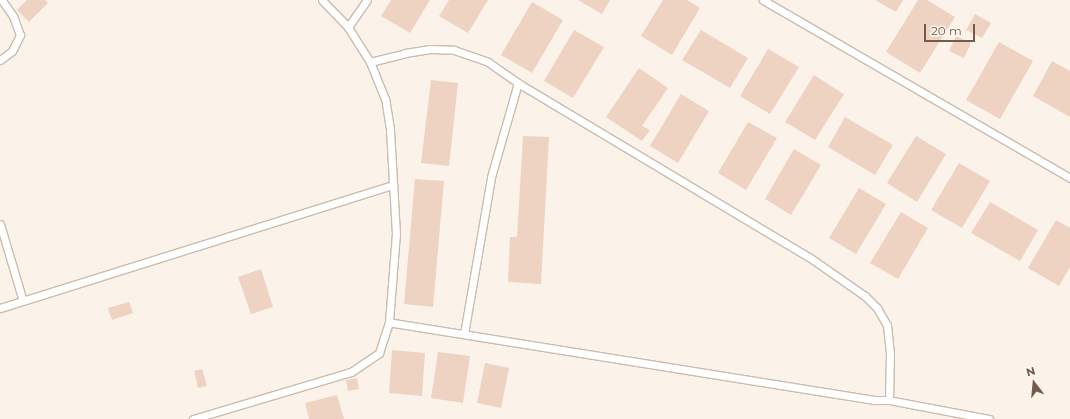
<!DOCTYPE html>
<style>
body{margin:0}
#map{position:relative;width:1070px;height:419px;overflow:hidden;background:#fbf3e9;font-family:Montserrat,sans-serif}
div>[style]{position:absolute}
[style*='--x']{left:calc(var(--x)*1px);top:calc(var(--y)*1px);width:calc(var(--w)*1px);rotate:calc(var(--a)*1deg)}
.building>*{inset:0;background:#eed2c2}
.roads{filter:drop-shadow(1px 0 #ccbbaf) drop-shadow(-1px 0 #ccbbaf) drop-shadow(0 1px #ccbbaf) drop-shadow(0 -1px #ccbbaf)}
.service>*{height:7px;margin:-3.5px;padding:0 3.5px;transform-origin:3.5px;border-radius:3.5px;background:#fff}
span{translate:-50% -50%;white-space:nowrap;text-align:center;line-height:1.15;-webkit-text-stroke:3px #fef7ef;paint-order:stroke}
.north{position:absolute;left:1014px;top:363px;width:40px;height:40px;-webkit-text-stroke:3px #fef7ef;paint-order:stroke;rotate:344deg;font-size:11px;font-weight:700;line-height:16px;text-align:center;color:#745a4e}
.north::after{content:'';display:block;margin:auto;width:14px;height:18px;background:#745a4e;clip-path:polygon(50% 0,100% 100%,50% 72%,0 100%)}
.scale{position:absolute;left:924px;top:24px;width:51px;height:18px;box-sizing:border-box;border:2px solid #745a4e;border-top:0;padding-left:5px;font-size:12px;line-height:14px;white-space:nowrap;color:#745a4e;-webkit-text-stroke:3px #fef7ef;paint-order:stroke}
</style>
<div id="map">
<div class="building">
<i style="clip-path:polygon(27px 0,45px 0,48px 3px,29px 22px,17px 10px)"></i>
<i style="clip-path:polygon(391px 0,430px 0,410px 33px,381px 16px)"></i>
<i style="clip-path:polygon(449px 0,488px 0,468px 33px,439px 16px)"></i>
<i style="clip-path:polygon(578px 0,610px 0,602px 14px)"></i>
<i style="clip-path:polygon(663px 0,687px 0,700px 8px,672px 55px,641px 36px)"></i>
<i style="clip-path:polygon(875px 0,903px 0,896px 12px)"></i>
<i style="clip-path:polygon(918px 0,927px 0,955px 17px,920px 73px,886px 52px)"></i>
<i style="clip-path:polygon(532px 2px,563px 20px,532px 73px,501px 55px)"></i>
<i style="clip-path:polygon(975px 14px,991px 23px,982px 38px,966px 30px)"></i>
<i style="clip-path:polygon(574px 30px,604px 47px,573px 98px,544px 81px)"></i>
<i style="clip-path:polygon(701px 30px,748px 58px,730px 88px,682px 60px)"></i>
<i style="clip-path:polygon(956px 36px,971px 43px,964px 58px,949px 51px)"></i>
<i style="clip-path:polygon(999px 42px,1033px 61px,1000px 119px,966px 100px)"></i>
<i style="clip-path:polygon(768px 49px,799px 67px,770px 114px,740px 96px)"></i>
<i style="clip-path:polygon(1052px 61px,1070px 71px,1070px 117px,1033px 96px)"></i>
<i style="clip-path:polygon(639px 68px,668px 88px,642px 126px,650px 130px,642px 141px,606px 117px)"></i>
<i style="clip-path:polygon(814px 75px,844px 94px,815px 140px,785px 122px)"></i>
<i style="clip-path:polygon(431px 80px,458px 83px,449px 166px,421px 163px)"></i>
<i style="clip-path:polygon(681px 94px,709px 111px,678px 163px,650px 146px)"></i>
<i style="clip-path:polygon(845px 117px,893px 145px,875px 175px,828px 147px)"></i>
<i style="clip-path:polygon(748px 122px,777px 138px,746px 190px,718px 173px)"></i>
<i style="clip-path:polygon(523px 136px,549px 137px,541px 284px,508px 282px,510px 237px,517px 237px)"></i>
<i style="clip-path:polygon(916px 136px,946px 154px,917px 202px,887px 183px)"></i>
<i style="clip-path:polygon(794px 149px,821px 165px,791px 215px,765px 199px)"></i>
<i style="clip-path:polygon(959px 163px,990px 181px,962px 228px,931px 210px)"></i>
<i style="clip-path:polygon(415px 179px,444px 181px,433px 307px,404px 304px)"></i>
<i style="clip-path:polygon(859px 188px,886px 204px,856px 254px,829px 238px)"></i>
<i style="clip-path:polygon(990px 202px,1038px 230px,1020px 261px,971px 233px)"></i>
<i style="clip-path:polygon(901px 212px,928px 228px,898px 279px,870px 263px)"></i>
<i style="clip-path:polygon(1056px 220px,1070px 228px,1070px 267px,1059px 286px,1028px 268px)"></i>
<i style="clip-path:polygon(261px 269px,273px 307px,251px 314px,238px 277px)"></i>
<i style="clip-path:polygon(129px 302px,133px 313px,112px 320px,108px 308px)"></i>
<i style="clip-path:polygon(392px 350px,425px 353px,422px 396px,389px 393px)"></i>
<i style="clip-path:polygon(438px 352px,470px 356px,463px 403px,431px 398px)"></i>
<i style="clip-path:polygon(485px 363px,509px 368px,501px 408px,477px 403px)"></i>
<i style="clip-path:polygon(202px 369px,207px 386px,198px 388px,194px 371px)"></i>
<i style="clip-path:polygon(357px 378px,359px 389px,348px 391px,346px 380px)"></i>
<i style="clip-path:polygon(337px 395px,344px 419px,309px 419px,305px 403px)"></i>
</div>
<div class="roads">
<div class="service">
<i style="--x:763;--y:0;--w:355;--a:30.1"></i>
<i style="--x:348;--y:27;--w:33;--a:-55"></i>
<i style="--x:0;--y:60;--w:15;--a:-37"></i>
<i style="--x:12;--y:51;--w:18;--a:-63"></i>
<i style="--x:20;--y:35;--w:20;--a:-110"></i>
<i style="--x:13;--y:16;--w:19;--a:-125"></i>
<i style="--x:370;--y:62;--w:36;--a:-14"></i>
<i style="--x:405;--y:53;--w:24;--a:-9"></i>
<i style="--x:429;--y:49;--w:25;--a:2"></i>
<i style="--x:454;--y:50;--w:36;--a:19"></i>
<i style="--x:488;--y:62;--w:37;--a:35"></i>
<i style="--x:518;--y:83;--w:339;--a:30.9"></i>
<i style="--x:809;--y:257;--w:68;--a:34.9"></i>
<i style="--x:865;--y:296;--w:17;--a:45"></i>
<i style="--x:877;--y:308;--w:20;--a:60"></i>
<i style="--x:887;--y:325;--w:28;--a:84"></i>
<i style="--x:890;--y:353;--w:47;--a:91.2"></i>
<i style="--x:889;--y:400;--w:15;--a:180"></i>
<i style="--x:874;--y:400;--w:491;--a:-170.9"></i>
<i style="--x:0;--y:224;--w:80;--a:73.4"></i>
<i style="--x:0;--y:308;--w:412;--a:-17.4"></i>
<i style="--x:464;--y:334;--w:159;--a:-80.2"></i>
<i style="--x:491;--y:177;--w:98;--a:-74"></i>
<i style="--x:889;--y:400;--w:102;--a:10.8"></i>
<i style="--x:193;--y:419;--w:165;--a:-16.6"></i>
<i style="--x:351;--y:372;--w:34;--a:-34"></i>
<i style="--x:379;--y:353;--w:33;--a:-72"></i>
<i style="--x:389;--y:322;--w:88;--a:-85.5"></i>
<i style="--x:396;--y:234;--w:105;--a:-93.3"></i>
<i style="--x:390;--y:129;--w:30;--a:-99"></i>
<i style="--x:385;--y:99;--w:40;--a:-112"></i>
<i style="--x:370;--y:62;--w:41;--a:-122.2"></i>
<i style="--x:348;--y:27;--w:37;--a:-134"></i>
</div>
</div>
<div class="north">N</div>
<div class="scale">20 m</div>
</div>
